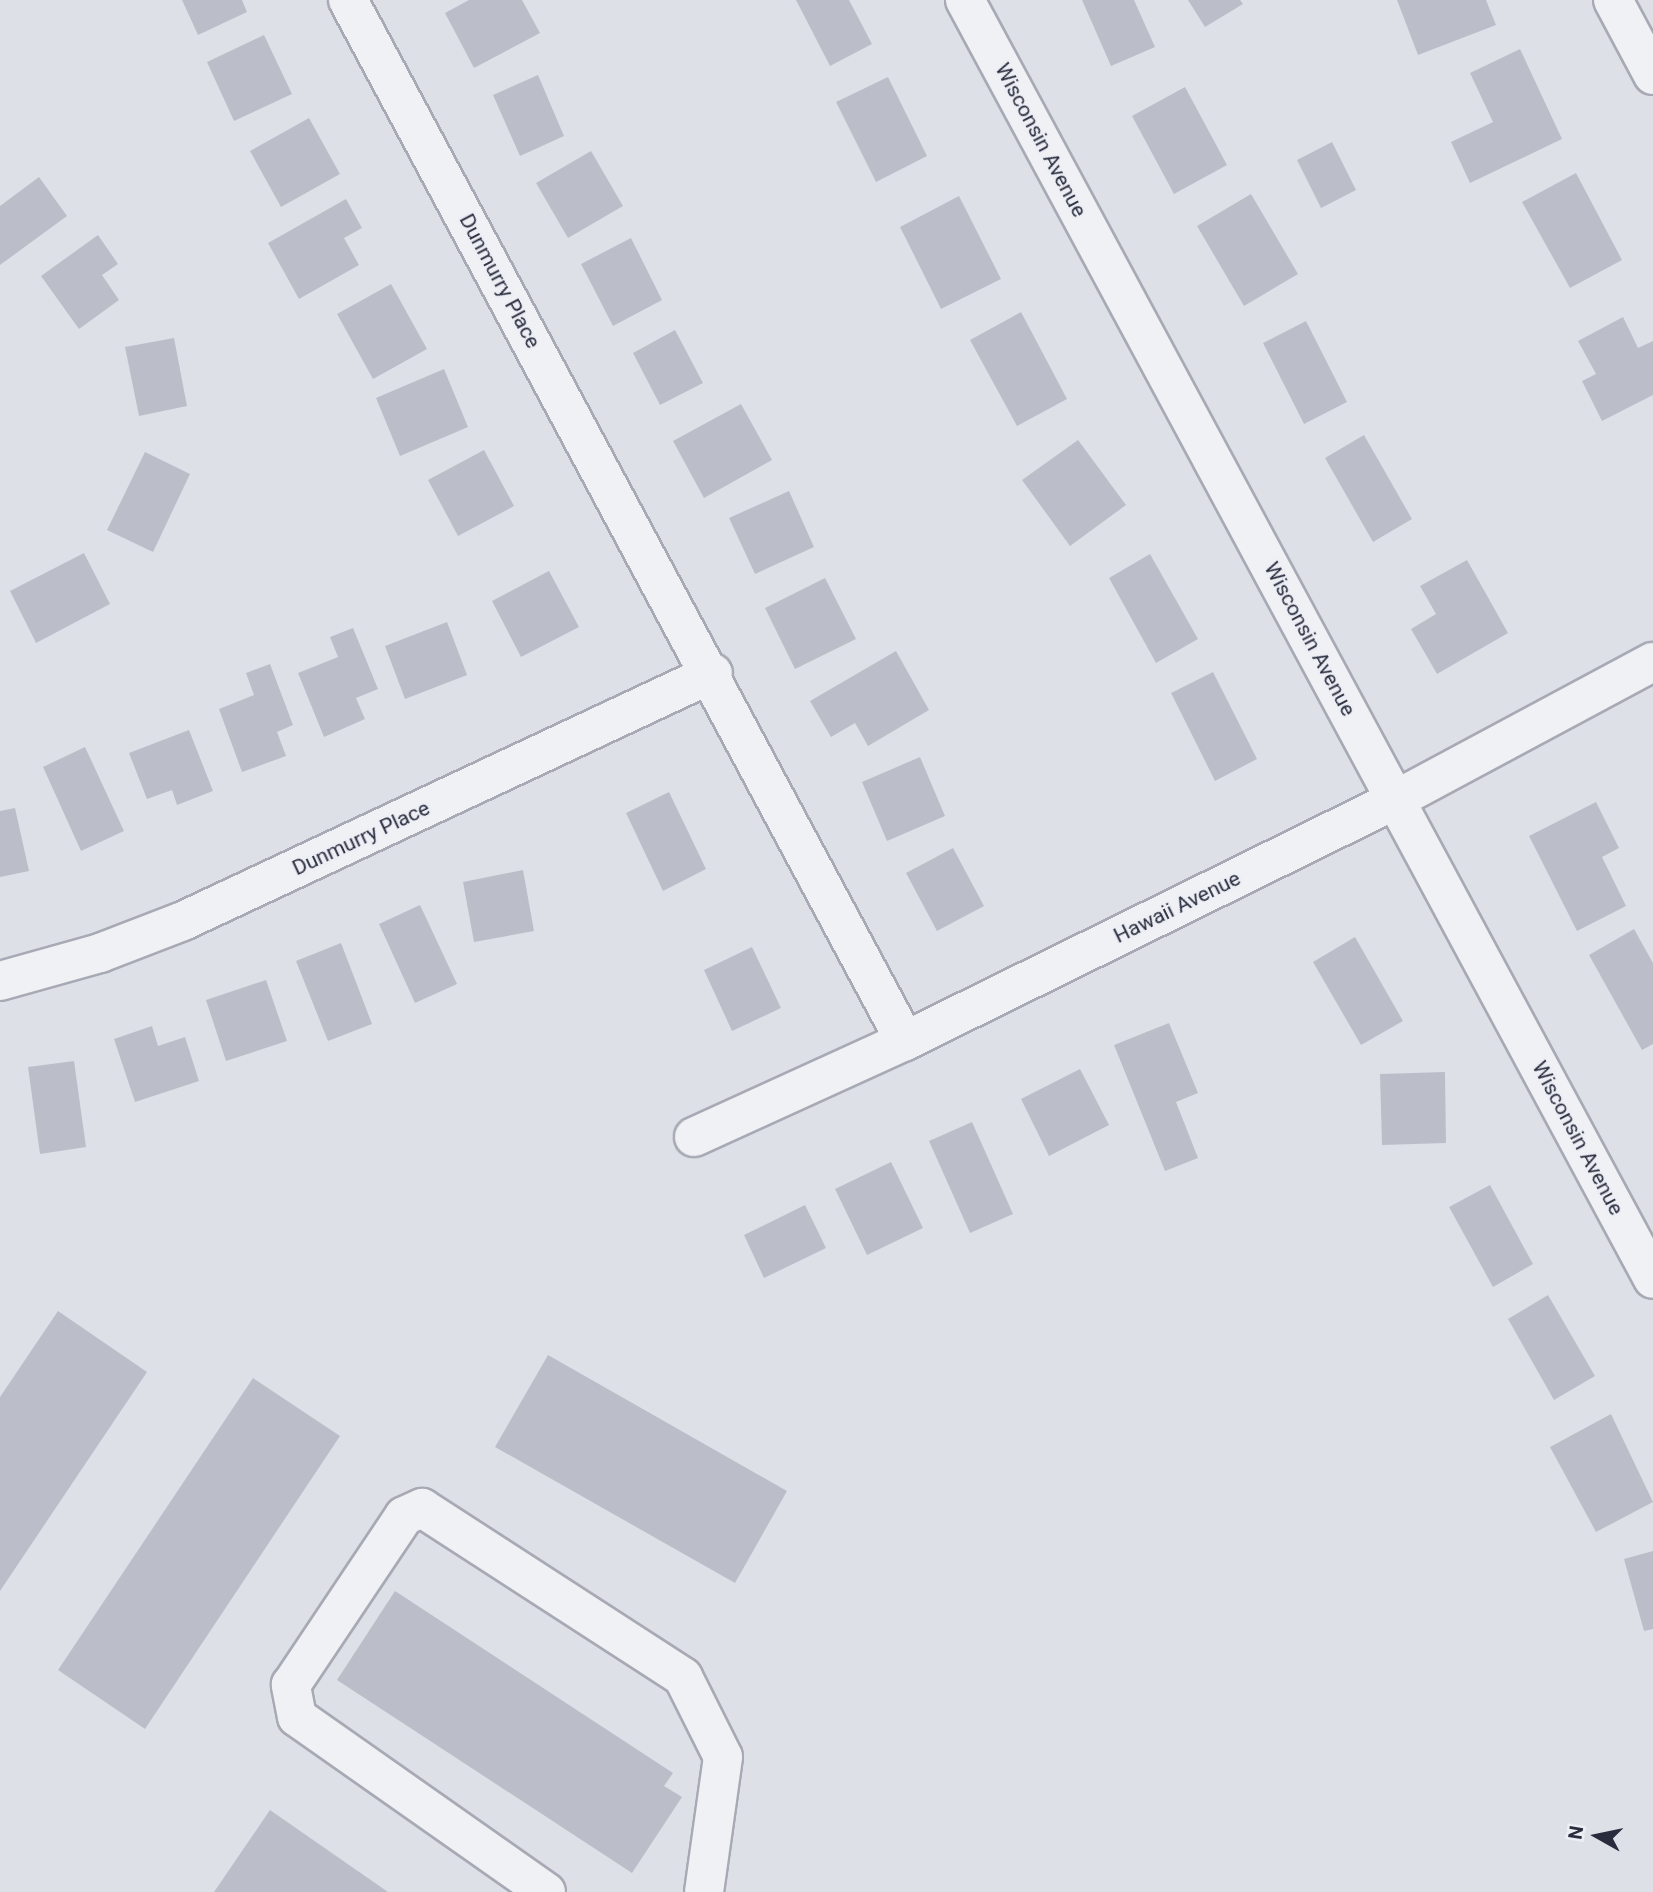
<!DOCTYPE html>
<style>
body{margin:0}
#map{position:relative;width:1653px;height:1892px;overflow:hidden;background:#dee0e7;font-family:Roboto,sans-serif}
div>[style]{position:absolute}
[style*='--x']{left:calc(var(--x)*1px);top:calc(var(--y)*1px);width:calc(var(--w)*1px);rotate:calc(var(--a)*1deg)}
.building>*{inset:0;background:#bbbec9}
.roads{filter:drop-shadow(2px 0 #a7aab4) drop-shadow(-2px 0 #a7aab4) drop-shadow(0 2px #a7aab4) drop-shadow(0 -2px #a7aab4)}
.minor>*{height:38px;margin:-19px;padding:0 19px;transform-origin:19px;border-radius:19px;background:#f0f1f5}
span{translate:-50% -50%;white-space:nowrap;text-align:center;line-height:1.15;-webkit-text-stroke:5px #edeff5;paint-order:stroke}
.street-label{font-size:21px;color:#282c3d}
.north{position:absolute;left:1562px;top:1801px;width:70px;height:70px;-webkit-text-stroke:5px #edeff5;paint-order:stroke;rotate:279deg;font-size:19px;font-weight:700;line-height:28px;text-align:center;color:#282c3d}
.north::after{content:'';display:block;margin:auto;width:24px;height:32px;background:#282c3d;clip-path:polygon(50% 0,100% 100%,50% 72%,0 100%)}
</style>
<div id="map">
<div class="building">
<i style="clip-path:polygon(182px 0,242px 0,247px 12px,198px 35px)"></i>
<i style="clip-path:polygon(469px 0,522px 0,540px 33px,474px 68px,445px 13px)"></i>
<i style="clip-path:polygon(796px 0,849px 0,872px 44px,830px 66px)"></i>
<i style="clip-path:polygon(1082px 0,1134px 0,1155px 47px,1111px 66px)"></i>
<i style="clip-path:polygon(1188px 0,1240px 0,1243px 4px,1205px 27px)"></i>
<i style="clip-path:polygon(1397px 0,1486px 0,1496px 25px,1418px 55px)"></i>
<i style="clip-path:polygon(264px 35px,292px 94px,234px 121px,207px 62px)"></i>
<i style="clip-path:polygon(1520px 49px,1562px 139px,1470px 183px,1451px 142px,1493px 122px,1470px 73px)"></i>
<i style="clip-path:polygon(538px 75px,564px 136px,520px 156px,493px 95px)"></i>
<i style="clip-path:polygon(888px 77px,927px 156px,876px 182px,836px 102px)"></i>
<i style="clip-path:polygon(1185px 87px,1227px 165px,1174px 194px,1132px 116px)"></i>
<i style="clip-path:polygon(309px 118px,340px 174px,281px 207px,250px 151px)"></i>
<i style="clip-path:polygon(1332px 142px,1356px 190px,1321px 208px,1297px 160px)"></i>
<i style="clip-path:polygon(591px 151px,623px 206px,568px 238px,536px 183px)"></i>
<i style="clip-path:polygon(1576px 173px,1622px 260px,1570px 288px,1522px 202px)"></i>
<i style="clip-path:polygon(39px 177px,67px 216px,0 265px,0 206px)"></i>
<i style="clip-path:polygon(1251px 194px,1298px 274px,1244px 306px,1197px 226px)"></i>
<i style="clip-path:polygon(959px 196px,1001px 279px,941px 309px,900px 227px)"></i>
<i style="clip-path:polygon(346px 199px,362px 228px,344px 238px,359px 265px,299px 299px,268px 243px)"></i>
<i style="clip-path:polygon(98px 235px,118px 264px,102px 275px,119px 300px,79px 329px,41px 276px)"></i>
<i style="clip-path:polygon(631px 238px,662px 300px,613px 326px,581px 264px)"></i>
<i style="clip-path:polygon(391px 284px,427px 349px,373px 379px,337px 314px)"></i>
<i style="clip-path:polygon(1021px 312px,1067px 399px,1017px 426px,970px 340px)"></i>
<i style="clip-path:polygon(1623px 317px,1638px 348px,1653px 341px,1653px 395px,1602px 421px,1582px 381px,1596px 374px,1578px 341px)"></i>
<i style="clip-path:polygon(1306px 321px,1347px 402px,1304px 424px,1263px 343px)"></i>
<i style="clip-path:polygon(675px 330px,703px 383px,660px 405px,633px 353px)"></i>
<i style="clip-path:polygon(174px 338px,187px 406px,139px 416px,125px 347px)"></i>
<i style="clip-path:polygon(444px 369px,468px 427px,400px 456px,376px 398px)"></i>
<i style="clip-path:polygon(741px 404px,772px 460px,704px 498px,673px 441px)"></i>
<i style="clip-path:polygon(1364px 435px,1412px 519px,1373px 542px,1325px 458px)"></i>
<i style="clip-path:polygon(1078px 440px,1126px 505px,1070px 546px,1022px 480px)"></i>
<i style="clip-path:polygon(484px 450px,514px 506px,458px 536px,428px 480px)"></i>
<i style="clip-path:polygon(145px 452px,190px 474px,153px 552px,107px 530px)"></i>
<i style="clip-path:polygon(789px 491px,814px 547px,755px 574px,729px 518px)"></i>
<i style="clip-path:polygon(84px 553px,110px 604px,36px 643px,10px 591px)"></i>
<i style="clip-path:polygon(1150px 554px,1198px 639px,1156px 663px,1109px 578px)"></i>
<i style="clip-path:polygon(1467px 560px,1508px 633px,1437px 674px,1411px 629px,1436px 614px,1420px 586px)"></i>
<i style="clip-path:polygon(549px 571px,579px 627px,521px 657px,492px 601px)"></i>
<i style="clip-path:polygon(825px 578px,856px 639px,795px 669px,765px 608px)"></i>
<i style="clip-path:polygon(447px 622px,467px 675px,405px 699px,385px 646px)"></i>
<i style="clip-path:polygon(353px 628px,378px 689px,356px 698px,365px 719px,324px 737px,298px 673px,338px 657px,330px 637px)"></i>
<i style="clip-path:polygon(896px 651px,929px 710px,868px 746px,855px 723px,831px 737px,810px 701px)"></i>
<i style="clip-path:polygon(270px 664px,293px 725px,277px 732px,286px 756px,242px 772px,219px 709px,254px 695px,246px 673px)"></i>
<i style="clip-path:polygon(1213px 672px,1257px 759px,1215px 781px,1171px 693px)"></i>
<i style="clip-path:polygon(189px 730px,213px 791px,177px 805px,172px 790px,147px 799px,129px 753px)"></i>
<i style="clip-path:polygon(85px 747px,124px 831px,81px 851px,43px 767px)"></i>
<i style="clip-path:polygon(920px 757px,945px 816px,887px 841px,862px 782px)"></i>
<i style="clip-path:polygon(669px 792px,706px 869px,663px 891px,626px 813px)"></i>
<i style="clip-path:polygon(1596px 802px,1619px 848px,1602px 857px,1626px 906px,1577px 931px,1529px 836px)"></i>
<i style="clip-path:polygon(15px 808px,29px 871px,0 877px,0 811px)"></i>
<i style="clip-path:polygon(953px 848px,984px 906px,937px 931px,906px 873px)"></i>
<i style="clip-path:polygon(523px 870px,534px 931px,474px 942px,463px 882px)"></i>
<i style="clip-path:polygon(420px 905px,457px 984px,415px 1003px,379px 924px)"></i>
<i style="clip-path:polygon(1634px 929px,1653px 963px,1653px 1044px,1642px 1050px,1589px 955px)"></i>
<i style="clip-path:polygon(1355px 937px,1403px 1021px,1361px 1045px,1313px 962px)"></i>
<i style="clip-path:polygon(341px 943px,372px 1024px,328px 1041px,296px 961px)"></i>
<i style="clip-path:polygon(752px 947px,781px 1008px,732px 1031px,704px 970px)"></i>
<i style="clip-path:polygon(266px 980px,287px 1041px,226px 1061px,206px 1000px)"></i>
<i style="clip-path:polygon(1169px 1023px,1198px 1093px,1176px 1102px,1198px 1158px,1165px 1171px,1114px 1045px)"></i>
<i style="clip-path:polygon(152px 1026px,158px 1046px,185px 1037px,199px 1081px,135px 1102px,114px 1039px)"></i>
<i style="clip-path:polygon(74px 1061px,86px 1147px,40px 1154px,28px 1067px)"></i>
<i style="clip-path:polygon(1080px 1069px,1109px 1125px,1049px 1156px,1021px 1099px)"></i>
<i style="clip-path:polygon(1445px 1072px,1446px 1143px,1382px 1145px,1380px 1074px)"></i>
<i style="clip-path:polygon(972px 1122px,1013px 1214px,970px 1233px,929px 1141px)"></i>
<i style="clip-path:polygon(891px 1162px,923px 1228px,867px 1255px,835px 1189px)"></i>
<i style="clip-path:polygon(1490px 1185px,1533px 1264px,1493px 1287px,1449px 1207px)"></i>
<i style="clip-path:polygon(805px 1205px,826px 1248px,764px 1278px,744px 1235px)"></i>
<i style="clip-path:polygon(1548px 1295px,1595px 1376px,1554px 1400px,1508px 1319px)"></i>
<i style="clip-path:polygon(58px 1311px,147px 1372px,0 1591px,0 1397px)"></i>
<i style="clip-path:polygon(548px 1355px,787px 1491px,735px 1583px,495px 1447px)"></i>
<i style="clip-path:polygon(253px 1378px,340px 1436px,145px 1729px,58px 1670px)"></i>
<i style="clip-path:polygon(1611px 1414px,1653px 1502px,1596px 1532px,1550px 1447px)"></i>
<i style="clip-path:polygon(1653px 1551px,1653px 1629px,1644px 1631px,1624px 1559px)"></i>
<i style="clip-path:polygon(395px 1591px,673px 1773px,664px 1786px,682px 1797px,632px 1873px,337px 1680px)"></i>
<i style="clip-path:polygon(270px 1810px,388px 1892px,214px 1892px)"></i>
</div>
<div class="roads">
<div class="minor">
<i style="--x:348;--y:0;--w:1181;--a:61.85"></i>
<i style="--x:965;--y:0;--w:1452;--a:61.72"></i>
<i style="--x:1613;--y:0;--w:85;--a:61.9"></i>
<i style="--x:0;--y:981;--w:104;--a:-15.6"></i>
<i style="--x:100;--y:953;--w:89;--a:-21.1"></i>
<i style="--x:183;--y:921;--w:585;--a:-25.08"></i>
<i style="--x:694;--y:1137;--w:232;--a:-24.5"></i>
<i style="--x:905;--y:1041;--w:548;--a:-26.19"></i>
<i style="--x:1397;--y:799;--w:290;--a:-28.2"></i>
<i style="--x:546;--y:1892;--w:304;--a:-144.9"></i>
<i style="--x:297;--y:1717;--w:33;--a:-101"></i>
<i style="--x:291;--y:1685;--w:203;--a:-56.2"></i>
<i style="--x:404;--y:1516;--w:20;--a:-24"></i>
<i style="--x:422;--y:1508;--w:311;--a:32.9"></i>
<i style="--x:683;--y:1677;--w:89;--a:63.4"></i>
<i style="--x:723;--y:1757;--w:136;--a:98"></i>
</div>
</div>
<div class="street-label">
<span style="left:1041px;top:140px;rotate:62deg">Wisconsin Avenue</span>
<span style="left:500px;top:281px;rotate:62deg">Dunmurry Place</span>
<span style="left:1310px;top:639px;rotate:62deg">Wisconsin Avenue</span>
<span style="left:361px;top:838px;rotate:-25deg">Dunmurry Place</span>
<span style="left:1177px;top:907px;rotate:-26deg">Hawaii Avenue</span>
<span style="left:1578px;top:1138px;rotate:62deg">Wisconsin Avenue</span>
</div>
<div class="north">N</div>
</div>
